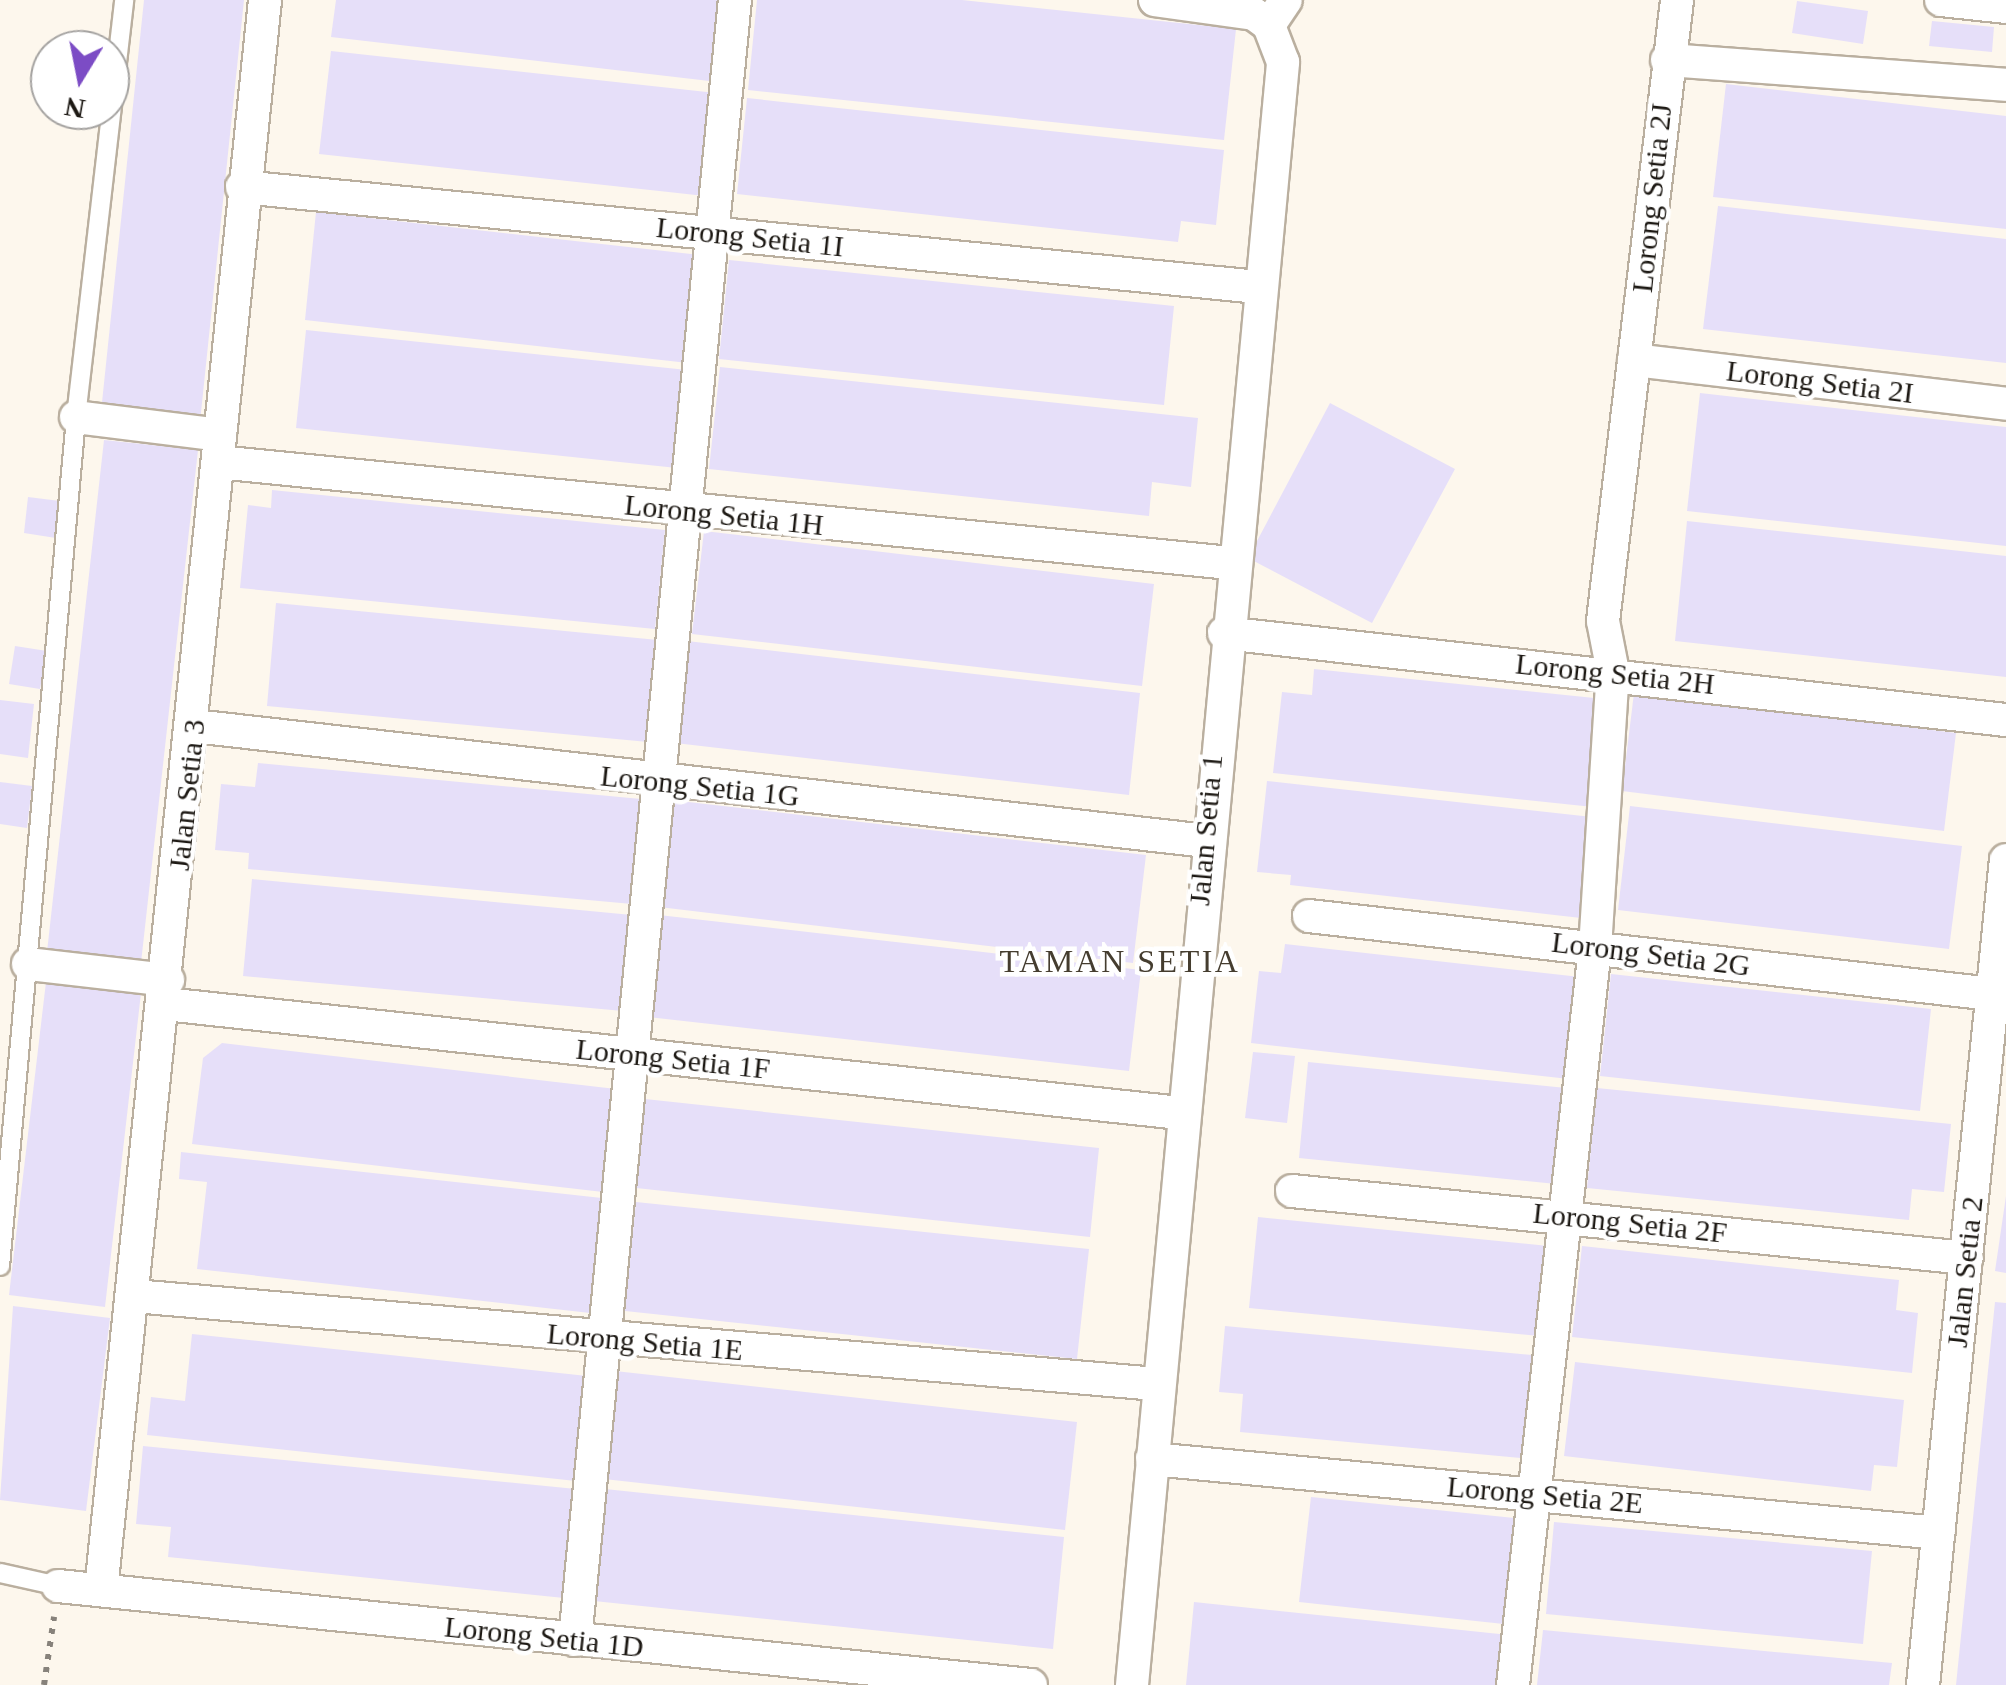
<!DOCTYPE html>
<style>
body{margin:0}
#map{position:relative;width:2006px;height:1685px;overflow:hidden;background:#fdf7ed;font-family:Georgia,serif}
div>[style]{position:absolute}
[style*='--x']{left:calc(var(--x)*1px);top:calc(var(--y)*1px);width:calc(var(--w)*1px);rotate:calc(var(--a)*1deg)}
.building>*{inset:0;background:#e6dff9}
.path>*{height:6px;margin-top:-3px;transform-origin:0;background:repeating-linear-gradient(90deg,#87827b 0 5px,transparent 0 13px)}
.roads{filter:drop-shadow(2px 0 #baaf9f) drop-shadow(-2px 0 #baaf9f) drop-shadow(0 2px #baaf9f) drop-shadow(0 -2px #baaf9f)}
.lane>*{height:18px;margin:-9px;padding:0 9px;transform-origin:9px;border-radius:9px;background:#fff}
.street>*{height:32px;margin:-16px;padding:0 16px;transform-origin:16px;border-radius:16px;background:#fff}
span{translate:-50% -50%;white-space:nowrap;text-align:center;line-height:1.15;-webkit-text-stroke:9px #fff;paint-order:stroke}
.street-label{font-size:30px;color:#1d1914}
.neighbourhood-label{font-size:32px;color:#453d2f;letter-spacing:2.5px}
.north{position:absolute;left:30px;top:30px;width:100px;height:100px;box-sizing:border-box;background:#fff;border:2px solid #a5a3a1;border-radius:50%;rotate:190deg;font-size:28px;font-weight:700;line-height:40px;text-align:center;color:#1d1914}
.north::after{content:'';display:block;margin:auto;width:35px;height:45px;background:#7c4cc5;clip-path:polygon(50% 0,100% 100%,50% 72%,0 100%)}
</style>
<div id="map">
<div class="building">
<i style="clip-path:polygon(144px 0,244px 0,200px 422px,101px 412px)"></i>
<i style="clip-path:polygon(336px 0,727px 0,718px 82px,331px 37px)"></i>
<i style="clip-path:polygon(757px 0,962px 0,1236px 29px,1224px 140px,748px 90px)"></i>
<i style="clip-path:polygon(1797px 1px,1868px 11px,1863px 44px,1792px 33px)"></i>
<i style="clip-path:polygon(1932px 21px,1994px 27px,1992px 52px,1929px 46px)"></i>
<i style="clip-path:polygon(44px 48px,50px 49px,50px 84px,39px 82px)"></i>
<i style="clip-path:polygon(331px 51px,716px 93px,705px 196px,319px 154px)"></i>
<i style="clip-path:polygon(1726px 84px,2006px 116px,2006px 229px,1713px 197px)"></i>
<i style="clip-path:polygon(747px 98px,1224px 150px,1216px 225px,1181px 221px,1178px 242px,737px 194px)"></i>
<i style="clip-path:polygon(1718px 206px,2006px 239px,2006px 363px,1703px 329px)"></i>
<i style="clip-path:polygon(316px 212px,700px 255px,688px 363px,305px 320px)"></i>
<i style="clip-path:polygon(729px 260px,1174px 306px,1164px 405px,719px 359px)"></i>
<i style="clip-path:polygon(306px 330px,687px 370px,677px 468px,296px 428px)"></i>
<i style="clip-path:polygon(720px 367px,1198px 418px,1191px 487px,1152px 482px,1149px 516px,709px 469px)"></i>
<i style="clip-path:polygon(1700px 393px,2006px 427px,2006px 546px,1687px 511px)"></i>
<i style="clip-path:polygon(1330px 403px,1455px 469px,1372px 623px,1248px 558px)"></i>
<i style="clip-path:polygon(104px 440px,198px 450px,141px 963px,47px 952px)"></i>
<i style="clip-path:polygon(272px 490px,665px 530px,655px 629px,240px 588px,248px 505px,271px 508px)"></i>
<i style="clip-path:polygon(28px 497px,60px 501px,56px 538px,24px 533px)"></i>
<i style="clip-path:polygon(1687px 521px,2006px 556px,2006px 677px,1675px 641px)"></i>
<i style="clip-path:polygon(704px 531px,1154px 584px,1142px 686px,692px 634px)"></i>
<i style="clip-path:polygon(276px 603px,658px 640px,648px 742px,267px 706px)"></i>
<i style="clip-path:polygon(687px 641px,1140px 693px,1129px 795px,675px 743px)"></i>
<i style="clip-path:polygon(15px 646px,47px 651px,40px 689px,9px 684px)"></i>
<i style="clip-path:polygon(1314px 669px,1604px 699px,1593px 807px,1273px 773px,1282px 692px,1312px 695px)"></i>
<i style="clip-path:polygon(1634px 693px,1956px 733px,1944px 831px,1622px 791px)"></i>
<i style="clip-path:polygon(0 700px,34px 704px,28px 758px,0 754px)"></i>
<i style="clip-path:polygon(258px 763px,641px 799px,632px 904px,248px 869px,249px 853px,215px 850px,221px 784px,255px 787px)"></i>
<i style="clip-path:polygon(1267px 781px,1592px 817px,1581px 918px,1290px 885px,1291px 875px,1257px 872px)"></i>
<i style="clip-path:polygon(0 782px,32px 786px,27px 828px,0 824px)"></i>
<i style="clip-path:polygon(671px 800px,1146px 855px,1133px 963px,659px 907px)"></i>
<i style="clip-path:polygon(1630px 806px,1962px 846px,1949px 949px,1618px 910px)"></i>
<i style="clip-path:polygon(252px 879px,632px 915px,623px 1011px,243px 976px)"></i>
<i style="clip-path:polygon(659px 915px,1141px 970px,1129px 1071px,648px 1017px)"></i>
<i style="clip-path:polygon(1285px 944px,1580px 977px,1569px 1079px,1251px 1043px,1259px 971px,1281px 973px)"></i>
<i style="clip-path:polygon(1611px 974px,1931px 1009px,1920px 1111px,1600px 1076px)"></i>
<i style="clip-path:polygon(46px 982px,141px 993px,105px 1307px,9px 1295px)"></i>
<i style="clip-path:polygon(222px 1043px,616px 1089px,603px 1192px,192px 1144px,203px 1058px)"></i>
<i style="clip-path:polygon(1253px 1052px,1295px 1056px,1287px 1123px,1245px 1118px)"></i>
<i style="clip-path:polygon(1308px 1062px,1566px 1088px,1556px 1184px,1299px 1158px)"></i>
<i style="clip-path:polygon(1597px 1088px,1951px 1124px,1944px 1192px,1912px 1189px,1909px 1220px,1587px 1188px)"></i>
<i style="clip-path:polygon(645px 1099px,1099px 1148px,1090px 1237px,636px 1188px)"></i>
<i style="clip-path:polygon(181px 1152px,602px 1198px,590px 1313px,197px 1269px,207px 1182px,179px 1179px)"></i>
<i style="clip-path:polygon(2006px 1196px,2006px 1273px,1995px 1271px)"></i>
<i style="clip-path:polygon(636px 1202px,1089px 1249px,1077px 1359px,625px 1311px)"></i>
<i style="clip-path:polygon(1258px 1217px,1548px 1246px,1539px 1336px,1249px 1308px)"></i>
<i style="clip-path:polygon(1582px 1246px,1899px 1280px,1896px 1310px,1918px 1313px,1912px 1373px,1572px 1337px)"></i>
<i style="clip-path:polygon(1995px 1302px,2006px 1303px,2006px 1685px,1956px 1685px)"></i>
<i style="clip-path:polygon(13px 1306px,110px 1318px,86px 1511px,0 1500px)"></i>
<i style="clip-path:polygon(1225px 1326px,1542px 1356px,1532px 1459px,1240px 1432px,1243px 1394px,1219px 1392px)"></i>
<i style="clip-path:polygon(192px 1334px,587px 1376px,576px 1481px,147px 1435px,151px 1397px,185px 1401px)"></i>
<i style="clip-path:polygon(1575px 1362px,1904px 1400px,1897px 1467px,1874px 1465px,1871px 1491px,1564px 1456px)"></i>
<i style="clip-path:polygon(615px 1371px,1077px 1422px,1065px 1530px,604px 1479px)"></i>
<i style="clip-path:polygon(143px 1446px,576px 1489px,564px 1598px,168px 1557px,171px 1527px,136px 1524px)"></i>
<i style="clip-path:polygon(605px 1489px,1064px 1537px,1053px 1649px,594px 1601px)"></i>
<i style="clip-path:polygon(1311px 1497px,1524px 1519px,1513px 1625px,1299px 1602px)"></i>
<i style="clip-path:polygon(1554px 1522px,1872px 1551px,1863px 1644px,1546px 1614px)"></i>
<i style="clip-path:polygon(1194px 1602px,1509px 1635px,1504px 1685px,1186px 1685px)"></i>
<i style="clip-path:polygon(1543px 1630px,1892px 1663px,1889px 1685px,1537px 1685px)"></i>
</div>
<div class="path">
<i style="--x:44;--y:1685;--w:69;--a:-81.6"></i>
</div>
<div class="roads">
<div class="lane">
<i style="--x:0;--y:1266;--w:852;--a:-84.88"></i>
<i style="--x:76;--y:417;--w:420;--a:-83.4"></i>
<i style="--x:0;--y:1573;--w:59;--a:12.6"></i>
</div>
<div class="street">
<i style="--x:1941;--y:0;--w:65;--a:6.1"></i>
<i style="--x:1269;--y:25;--w:30;--a:-56"></i>
<i style="--x:1667;--y:60;--w:340;--a:4.2"></i>
<i style="--x:242;--y:187;--w:1021;--a:5.62"></i>
<i style="--x:1634;--y:360;--w:375;--a:6.7"></i>
<i style="--x:76;--y:417;--w:145;--a:7.1"></i>
<i style="--x:218;--y:462;--w:1017;--a:5.7"></i>
<i style="--x:1224;--y:633;--w:787;--a:6.35"></i>
<i style="--x:194;--y:726;--w:1019;--a:6.48"></i>
<i style="--x:1309;--y:916;--w:687;--a:6.52"></i>
<i style="--x:28;--y:964;--w:141;--a:6.5"></i>
<i style="--x:165;--y:1004;--w:1021;--a:6.13"></i>
<i style="--x:1292;--y:1191;--w:678;--a:5.67"></i>
<i style="--x:134;--y:1296;--w:1026;--a:4.92"></i>
<i style="--x:1152;--y:1459;--w:790;--a:5.37"></i>
<i style="--x:58;--y:1586;--w:978;--a:5.81"></i>
<i style="--x:101;--y:1590;--w:1598;--a:-84.11"></i>
<i style="--x:575;--y:1640;--w:1648;--a:-84.43"></i>
<i style="--x:1132;--y:1685;--w:1630;--a:-84.68"></i>
<i style="--x:1283;--y:62;--w:40;--a:-111"></i>
<i style="--x:1269;--y:25;--w:19;--a:-144"></i>
<i style="--x:1254;--y:14;--w:100;--a:-172"></i>
<i style="--x:1513;--y:1685;--w:742;--a:-83.65"></i>
<i style="--x:1595;--y:948;--w:277;--a:-86.3"></i>
<i style="--x:1613;--y:672;--w:52;--a:-101.1"></i>
<i style="--x:1603;--y:621;--w:625;--a:-83.2"></i>
<i style="--x:1923;--y:1685;--w:829;--a:-84.26"></i>
</div>
</div>
<div class="street-label">
<span style="left:1652px;top:198px;rotate:-84deg">Lorong Setia 2J</span>
<span style="left:750px;top:237px;rotate:6deg">Lorong Setia 1I</span>
<span style="left:1820px;top:382px;rotate:7deg">Lorong Setia 2I</span>
<span style="left:724px;top:515px;rotate:6deg">Lorong Setia 1H</span>
<span style="left:1615px;top:674px;rotate:6deg">Lorong Setia 2H</span>
<span style="left:700px;top:786px;rotate:6deg">Lorong Setia 1G</span>
<span style="left:187px;top:795px;rotate:-84deg">Jalan Setia 3</span>
<span style="left:1206px;top:830px;rotate:-85deg">Jalan Setia 1</span>
<span style="left:1651px;top:954px;rotate:7deg">Lorong Setia 2G</span>
<span style="left:673px;top:1059px;rotate:6deg">Lorong Setia 1F</span>
<span style="left:1630px;top:1223px;rotate:6deg">Lorong Setia 2F</span>
<span style="left:1965px;top:1272px;rotate:-84deg">Jalan Setia 2</span>
<span style="left:645px;top:1342px;rotate:5deg">Lorong Setia 1E</span>
<span style="left:1545px;top:1495px;rotate:5deg">Lorong Setia 2E</span>
<span style="left:544px;top:1637px;rotate:6deg">Lorong Setia 1D</span>
</div>
<div class="neighbourhood-label">
<span style="left:1120px;top:961px">TAMAN SETIA</span>
</div>
<div class="north">N</div>
</div>
